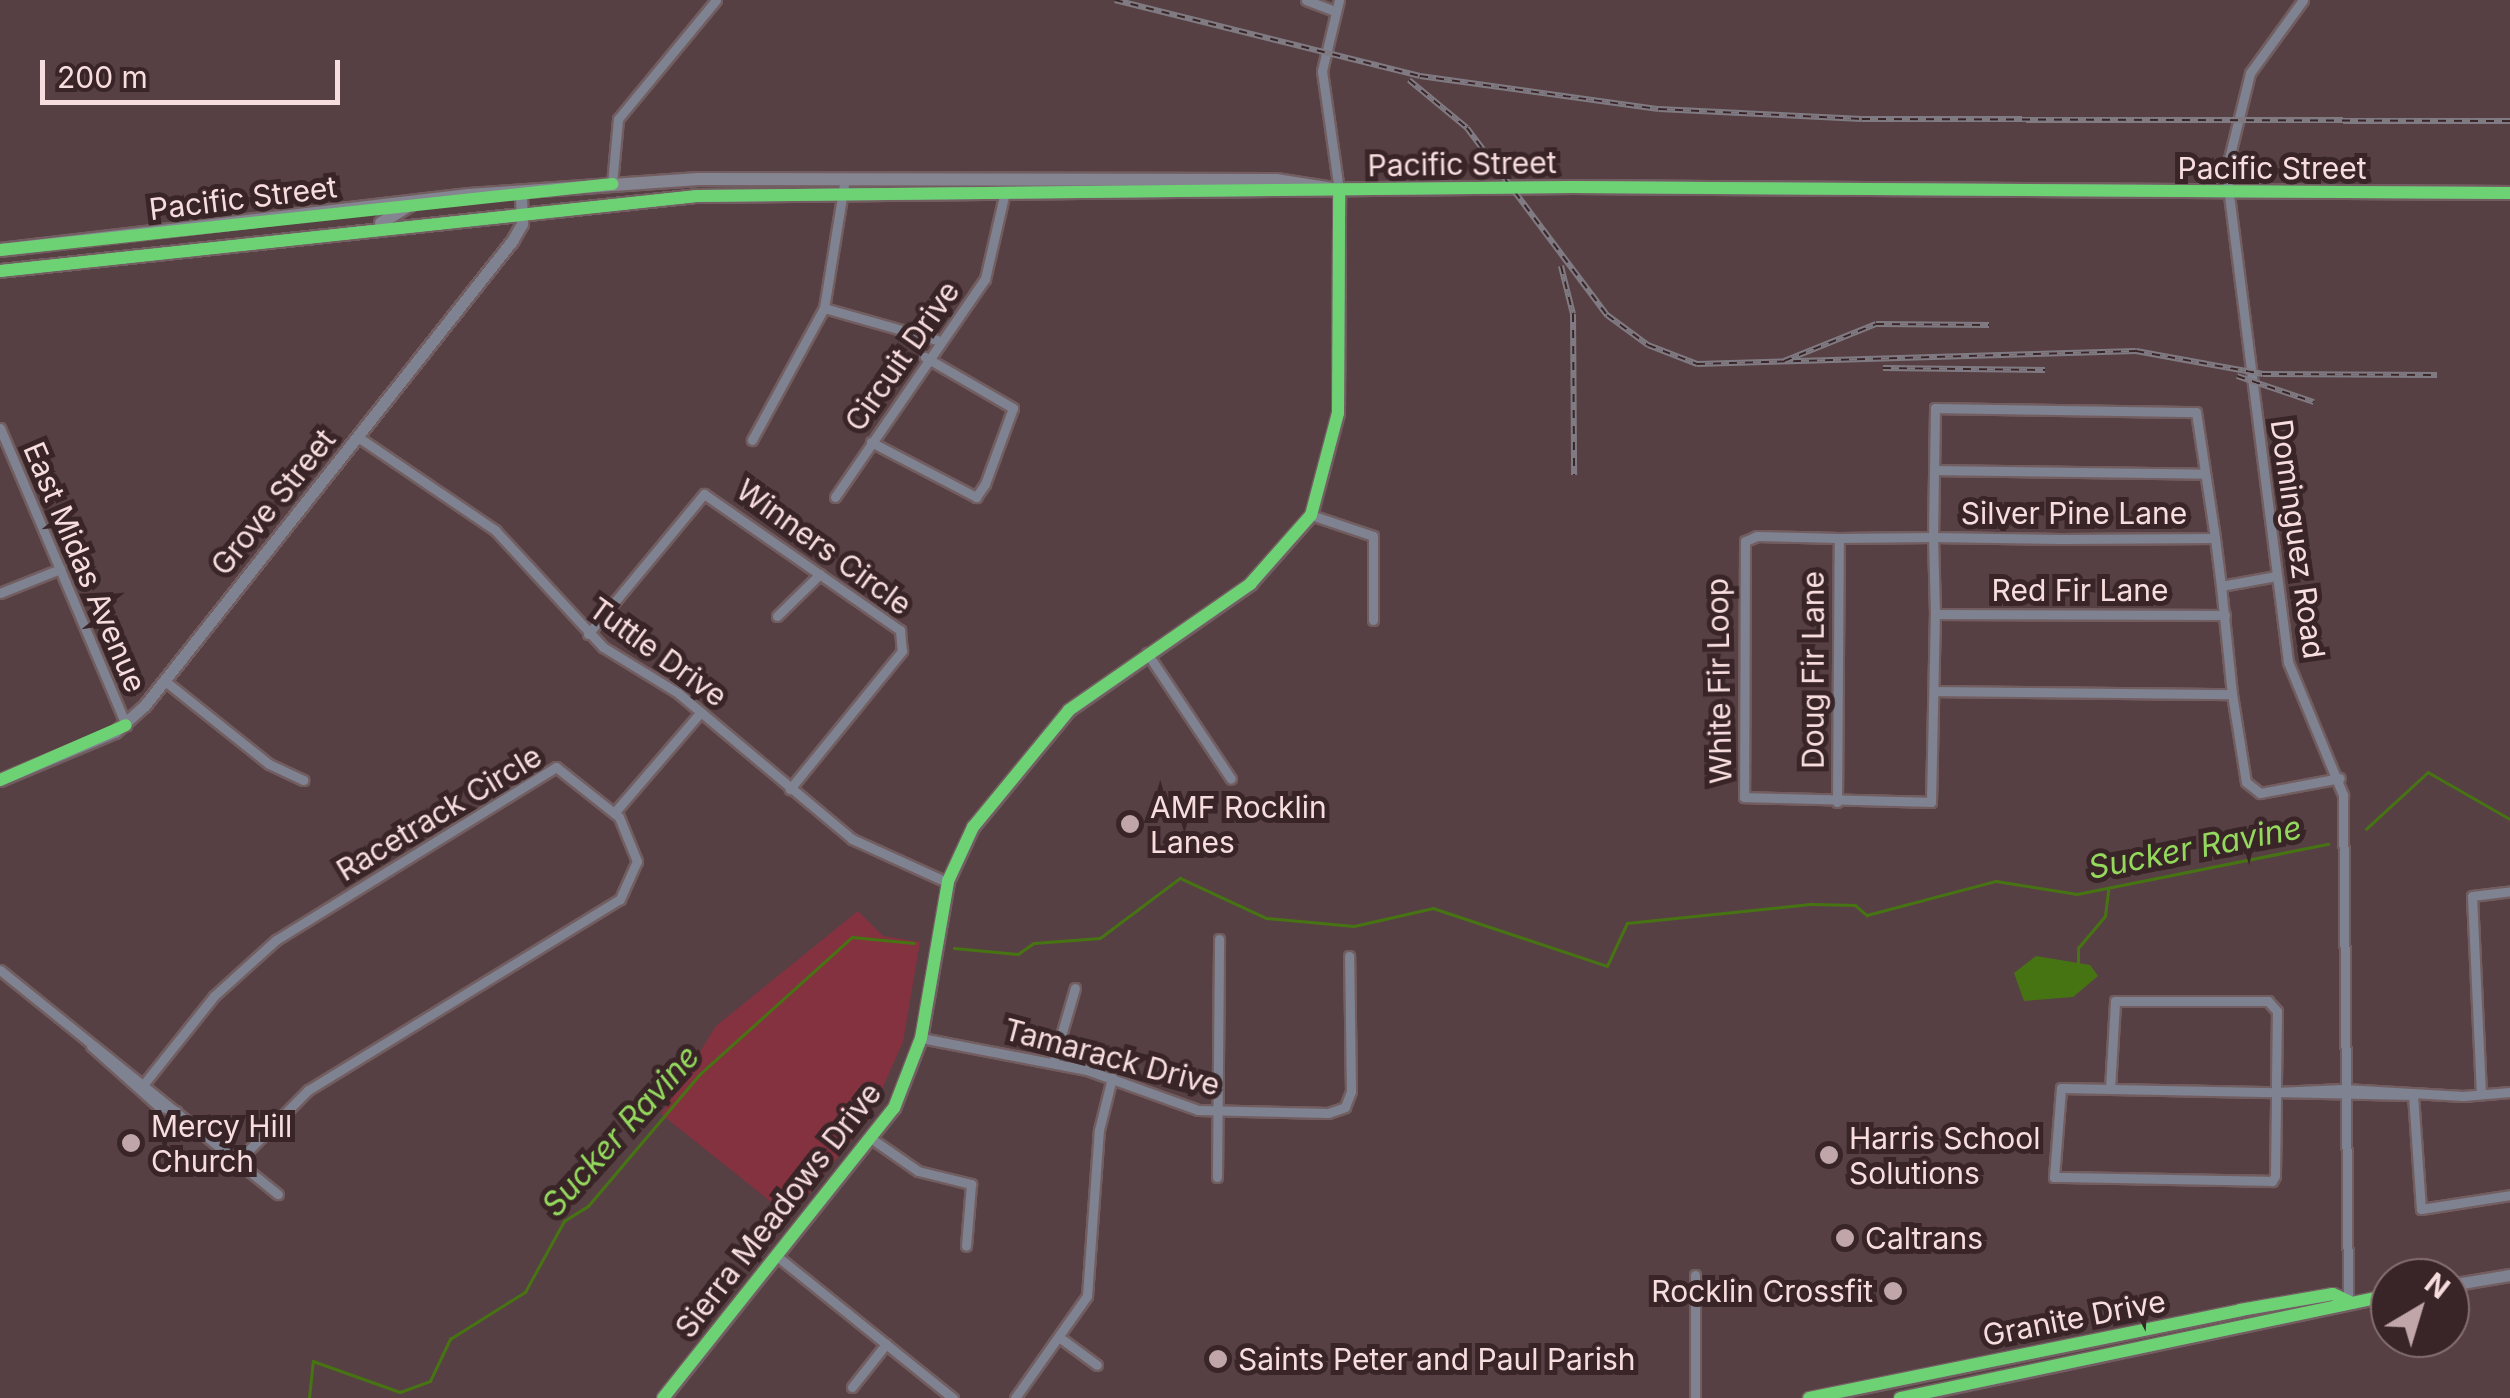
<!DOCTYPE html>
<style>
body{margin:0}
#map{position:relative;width:2510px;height:1398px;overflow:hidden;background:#574043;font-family:Inter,sans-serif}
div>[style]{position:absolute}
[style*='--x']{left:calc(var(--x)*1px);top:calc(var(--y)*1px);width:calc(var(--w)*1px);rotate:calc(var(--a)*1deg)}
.green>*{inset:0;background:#843140}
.water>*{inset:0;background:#477413}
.stream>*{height:2.5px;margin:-1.25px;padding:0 1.25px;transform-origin:1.25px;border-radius:1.25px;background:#477413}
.roads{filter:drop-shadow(2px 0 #725e61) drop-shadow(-2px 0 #725e61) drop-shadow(0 2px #725e61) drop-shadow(0 -2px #725e61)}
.minor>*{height:9px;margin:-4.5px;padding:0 4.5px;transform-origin:4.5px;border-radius:4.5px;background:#7f8391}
.tertiary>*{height:11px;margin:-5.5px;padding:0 5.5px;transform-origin:5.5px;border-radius:5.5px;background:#7f8391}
.secondary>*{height:12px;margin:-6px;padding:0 6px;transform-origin:6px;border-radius:6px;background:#858591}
.rail>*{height:6px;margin-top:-3px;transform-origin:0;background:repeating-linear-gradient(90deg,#392527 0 8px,#807b83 0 16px);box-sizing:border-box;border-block:2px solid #807b83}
.cycleway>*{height:12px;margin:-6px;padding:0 6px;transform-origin:6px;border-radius:6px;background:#6cd273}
.dots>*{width:28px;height:28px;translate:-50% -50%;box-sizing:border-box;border:5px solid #392527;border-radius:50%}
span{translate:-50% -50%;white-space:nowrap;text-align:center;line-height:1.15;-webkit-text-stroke:10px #392527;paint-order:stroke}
.street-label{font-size:30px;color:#f8ddde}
.poi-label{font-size:30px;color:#f8ddde}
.left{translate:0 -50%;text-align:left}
.right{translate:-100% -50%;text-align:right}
.water-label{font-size:32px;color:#94d95e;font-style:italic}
.north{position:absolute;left:2370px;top:1258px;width:100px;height:100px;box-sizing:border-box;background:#392527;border:2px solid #856f70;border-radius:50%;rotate:38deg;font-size:28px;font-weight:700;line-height:40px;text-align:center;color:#f8ddde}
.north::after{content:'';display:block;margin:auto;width:35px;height:45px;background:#c0a6a8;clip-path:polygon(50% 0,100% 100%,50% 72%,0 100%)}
.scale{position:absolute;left:40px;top:60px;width:300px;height:45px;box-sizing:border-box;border:5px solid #f8ddde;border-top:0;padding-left:12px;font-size:30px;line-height:35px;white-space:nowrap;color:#f8ddde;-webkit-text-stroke:8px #392527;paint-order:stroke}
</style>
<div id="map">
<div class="green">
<i style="clip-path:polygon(858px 911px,883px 936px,920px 942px,903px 1042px,869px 1118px,790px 1217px,661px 1114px,716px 1026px)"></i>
</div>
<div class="water">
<i style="clip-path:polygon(2036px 956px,2090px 965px,2098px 976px,2073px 997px,2024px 1001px,2014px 973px)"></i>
</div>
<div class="stream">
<i style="--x:2366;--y:829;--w:84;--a:-42.6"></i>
<i style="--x:2428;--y:772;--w:95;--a:29.8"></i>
<i style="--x:954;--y:948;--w:64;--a:5.4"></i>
<i style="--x:1018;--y:954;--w:19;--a:-35"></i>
<i style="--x:1034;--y:943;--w:66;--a:-4.3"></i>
<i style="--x:1100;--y:938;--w:100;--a:-36.9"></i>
<i style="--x:1180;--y:878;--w:95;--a:24.9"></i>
<i style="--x:1266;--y:918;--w:88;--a:5.2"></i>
<i style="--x:1354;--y:926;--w:81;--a:-12.8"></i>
<i style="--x:1433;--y:908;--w:183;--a:18.4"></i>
<i style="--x:1607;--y:966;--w:47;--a:-65.1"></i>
<i style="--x:1627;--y:923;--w:186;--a:-5.9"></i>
<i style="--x:1812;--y:904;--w:43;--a:1.3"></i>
<i style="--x:1855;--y:905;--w:16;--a:40"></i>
<i style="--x:1867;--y:915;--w:133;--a:-14.8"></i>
<i style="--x:1996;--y:881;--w:82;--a:9.1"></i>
<i style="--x:2077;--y:894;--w:256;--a:-11.3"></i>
<i style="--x:2078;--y:963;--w:15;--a:-90"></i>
<i style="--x:2078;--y:948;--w:42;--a:-49.8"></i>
<i style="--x:2105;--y:916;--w:26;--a:-83"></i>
<i style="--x:309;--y:1398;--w:37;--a:-84"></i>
<i style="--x:313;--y:1361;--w:92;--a:19.6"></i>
<i style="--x:400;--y:1392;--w:32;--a:-20"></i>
<i style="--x:430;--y:1381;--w:47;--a:-64.5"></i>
<i style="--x:450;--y:1339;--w:89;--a:-32.1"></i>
<i style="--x:525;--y:1292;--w:81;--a:-61.2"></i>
<i style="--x:564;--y:1221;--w:28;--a:-32"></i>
<i style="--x:588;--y:1206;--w:173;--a:-49.7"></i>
<i style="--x:700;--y:1074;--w:205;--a:-42"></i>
<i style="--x:852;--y:937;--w:62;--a:5.5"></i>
</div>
<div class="roads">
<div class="minor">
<i style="--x:1306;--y:0;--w:30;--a:21"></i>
<i style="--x:1339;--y:0;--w:73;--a:103.5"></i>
<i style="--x:1322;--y:71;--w:120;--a:81.9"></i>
<i style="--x:2303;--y:0;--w:90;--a:126"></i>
<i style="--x:2250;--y:73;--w:101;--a:103.8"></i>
<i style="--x:2226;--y:171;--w:495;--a:82.8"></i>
<i style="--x:2288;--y:662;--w:144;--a:67.5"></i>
<i style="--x:2343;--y:795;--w:506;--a:89.43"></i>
<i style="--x:612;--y:184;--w:65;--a:-84.7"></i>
<i style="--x:618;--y:119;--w:154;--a:-50.5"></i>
<i style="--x:824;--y:308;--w:117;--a:15.8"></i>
<i style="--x:0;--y:428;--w:323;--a:67"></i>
<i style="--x:358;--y:437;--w:166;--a:34.2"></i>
<i style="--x:495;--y:530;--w:159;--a:47.3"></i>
<i style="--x:603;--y:647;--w:88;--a:31.5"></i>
<i style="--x:678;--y:693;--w:227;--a:40"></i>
<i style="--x:852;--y:839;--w:104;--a:24.4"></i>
<i style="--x:752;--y:440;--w:150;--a:-61.4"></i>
<i style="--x:824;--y:308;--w:132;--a:-80.8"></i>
<i style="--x:871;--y:442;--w:119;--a:27.6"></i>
<i style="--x:976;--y:497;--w:16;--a:-55"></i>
<i style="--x:985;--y:484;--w:81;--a:-69.8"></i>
<i style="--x:1013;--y:408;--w:102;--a:-149.9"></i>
<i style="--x:1934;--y:470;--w:271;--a:0.8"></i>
<i style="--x:835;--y:497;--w:265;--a:-55.5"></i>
<i style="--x:985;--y:279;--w:89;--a:-77.1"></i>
<i style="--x:1311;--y:515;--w:65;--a:18.7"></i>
<i style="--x:1373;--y:536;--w:84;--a:90"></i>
<i style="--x:2215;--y:538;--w:154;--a:179.6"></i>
<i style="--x:2061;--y:539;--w:128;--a:-179.1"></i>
<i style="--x:1933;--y:537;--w:94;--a:179.4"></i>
<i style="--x:1839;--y:538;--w:82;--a:-178.6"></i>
<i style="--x:1757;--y:536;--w:13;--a:157"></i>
<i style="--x:1745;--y:541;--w:256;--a:90.2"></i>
<i style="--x:1744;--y:797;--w:187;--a:1.5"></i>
<i style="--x:1931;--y:802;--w:188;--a:-88.8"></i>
<i style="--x:1935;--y:614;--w:77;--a:-91.5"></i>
<i style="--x:1933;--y:537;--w:129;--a:-89.1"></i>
<i style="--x:1935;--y:408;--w:261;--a:0.9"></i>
<i style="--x:2196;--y:412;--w:127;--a:81.4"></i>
<i style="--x:2215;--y:538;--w:48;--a:82.9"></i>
<i style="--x:2221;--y:586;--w:109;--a:84.2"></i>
<i style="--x:2232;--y:694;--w:89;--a:81"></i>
<i style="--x:2246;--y:782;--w:18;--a:38"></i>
<i style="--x:2260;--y:793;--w:81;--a:-10.6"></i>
<i style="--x:2221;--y:586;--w:56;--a:-10.3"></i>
<i style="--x:0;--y:593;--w:65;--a:-21.8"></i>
<i style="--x:1935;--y:614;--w:290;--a:0.2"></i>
<i style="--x:777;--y:616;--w:60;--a:-44.3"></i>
<i style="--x:588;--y:634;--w:182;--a:-50.4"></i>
<i style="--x:704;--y:494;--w:239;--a:34.8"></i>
<i style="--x:900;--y:630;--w:21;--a:85"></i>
<i style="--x:902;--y:651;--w:178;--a:129.1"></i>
<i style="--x:1147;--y:653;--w:151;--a:56.3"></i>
<i style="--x:165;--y:681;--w:133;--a:38.6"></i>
<i style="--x:269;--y:764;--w:38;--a:25"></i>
<i style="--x:1934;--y:691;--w:298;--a:0.6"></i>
<i style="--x:1837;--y:802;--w:264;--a:-89.6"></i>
<i style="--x:614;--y:813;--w:133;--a:-49.3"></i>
<i style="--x:0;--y:970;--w:357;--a:38.9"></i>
<i style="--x:921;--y:1038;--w:169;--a:10.9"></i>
<i style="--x:1087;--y:1070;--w:118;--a:19.8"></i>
<i style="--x:1198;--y:1110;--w:130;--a:1.3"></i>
<i style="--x:1328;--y:1113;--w:18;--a:-19"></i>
<i style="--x:1345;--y:1107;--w:17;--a:-69"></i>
<i style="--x:1351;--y:1091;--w:135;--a:-90.8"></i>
<i style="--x:91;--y:1046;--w:90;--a:41.8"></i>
<i style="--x:158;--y:1106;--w:19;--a:16"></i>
<i style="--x:1053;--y:1063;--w:78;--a:-73.7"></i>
<i style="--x:143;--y:1085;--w:114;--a:-51.4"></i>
<i style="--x:214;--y:996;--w:84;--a:-42.1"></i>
<i style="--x:276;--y:940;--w:329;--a:-31.7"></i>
<i style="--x:556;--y:767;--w:80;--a:38.4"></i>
<i style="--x:619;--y:817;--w:48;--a:67.8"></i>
<i style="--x:637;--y:861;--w:42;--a:114.1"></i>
<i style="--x:620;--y:899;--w:366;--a:148.5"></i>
<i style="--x:308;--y:1090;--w:100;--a:134.6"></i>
<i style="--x:2110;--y:1089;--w:88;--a:-86.7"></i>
<i style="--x:2115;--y:1001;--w:153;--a:0"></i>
<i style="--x:2268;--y:1001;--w:13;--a:48"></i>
<i style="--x:2277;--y:1011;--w:71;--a:90.8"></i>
<i style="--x:2276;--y:1082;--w:21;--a:90"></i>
<i style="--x:2276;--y:1103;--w:73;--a:90.8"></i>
<i style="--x:2275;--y:1176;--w:6;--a:121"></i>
<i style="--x:2272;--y:1181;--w:218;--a:-178.9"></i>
<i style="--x:2054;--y:1177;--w:89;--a:-85.5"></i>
<i style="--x:2061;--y:1088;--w:215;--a:1.1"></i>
<i style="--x:2276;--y:1092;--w:68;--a:-2.5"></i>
<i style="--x:2344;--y:1089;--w:119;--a:3.4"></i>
<i style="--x:2463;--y:1096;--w:47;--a:-4.9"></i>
<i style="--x:2276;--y:1092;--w:137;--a:1.3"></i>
<i style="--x:2481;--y:1094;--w:198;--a:-92.6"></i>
<i style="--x:2472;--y:896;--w:38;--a:-7"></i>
<i style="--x:2413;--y:1095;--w:114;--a:86"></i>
<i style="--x:2421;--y:1209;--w:90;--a:-8.9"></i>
<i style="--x:872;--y:1139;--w:56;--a:34.8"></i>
<i style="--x:918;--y:1171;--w:55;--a:13.8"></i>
<i style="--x:971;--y:1184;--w:62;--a:94.6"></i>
<i style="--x:1217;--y:1177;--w:238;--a:-89.5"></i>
<i style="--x:778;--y:1257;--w:225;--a:38.9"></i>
<i style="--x:1695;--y:1275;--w:123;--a:90"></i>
<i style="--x:1063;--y:1340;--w:42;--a:36.3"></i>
<i style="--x:852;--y:1387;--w:55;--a:-51.7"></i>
<i style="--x:1015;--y:1398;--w:125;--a:-54.8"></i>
<i style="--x:1087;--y:1296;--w:166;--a:-85.9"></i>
<i style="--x:1099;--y:1130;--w:54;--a:-76"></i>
</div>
<div class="tertiary">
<i style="--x:0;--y:780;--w:125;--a:-22.7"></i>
<i style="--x:115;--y:732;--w:40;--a:-42"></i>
<i style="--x:145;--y:705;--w:592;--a:-51.66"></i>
<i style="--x:512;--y:241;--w:20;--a:-60"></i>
<i style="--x:522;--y:224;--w:30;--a:-92"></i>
<i style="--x:2450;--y:1285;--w:61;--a:-9.5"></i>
<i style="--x:663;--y:1398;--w:371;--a:-51.5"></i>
<i style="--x:894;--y:1108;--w:75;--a:-68.9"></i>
<i style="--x:921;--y:1038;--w:159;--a:-80.2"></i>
<i style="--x:948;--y:881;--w:60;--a:-65.2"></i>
<i style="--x:973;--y:827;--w:151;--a:-50.6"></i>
<i style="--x:1069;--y:710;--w:221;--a:-34.8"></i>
<i style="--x:1250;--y:584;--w:92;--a:-48.5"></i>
<i style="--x:1311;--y:515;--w:106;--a:-75.2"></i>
<i style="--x:1338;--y:413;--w:223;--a:-89.7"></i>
<i style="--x:1809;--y:1398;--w:440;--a:-11.5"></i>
<i style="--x:2240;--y:1310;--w:94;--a:-9.8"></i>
<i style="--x:2333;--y:1294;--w:17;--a:25"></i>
<i style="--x:1900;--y:1398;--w:501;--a:-11.87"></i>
</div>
<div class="secondary">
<i style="--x:381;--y:223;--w:39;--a:-32"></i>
<i style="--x:0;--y:250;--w:472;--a:-6.7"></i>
<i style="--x:469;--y:195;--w:230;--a:-4"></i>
<i style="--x:698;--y:179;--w:578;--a:0.1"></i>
<i style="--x:1276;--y:180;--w:64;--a:9"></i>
<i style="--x:0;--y:271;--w:701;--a:-6.14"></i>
<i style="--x:697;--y:196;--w:876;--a:-0.59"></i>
<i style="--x:1573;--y:187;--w:937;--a:0.37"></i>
</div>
</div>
<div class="rail">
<i style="--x:1115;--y:0;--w:314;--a:14"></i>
<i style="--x:1420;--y:76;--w:241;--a:7.9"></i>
<i style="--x:1659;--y:109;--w:203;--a:2.8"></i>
<i style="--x:1862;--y:119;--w:648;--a:0.18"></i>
<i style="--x:1409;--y:80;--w:75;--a:39.6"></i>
<i style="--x:1467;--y:128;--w:234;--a:53.2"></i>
<i style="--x:1607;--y:315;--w:51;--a:36.2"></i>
<i style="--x:1648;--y:345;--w:53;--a:21.2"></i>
<i style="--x:1697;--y:364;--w:439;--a:-1.7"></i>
<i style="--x:2136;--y:351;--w:129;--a:10.3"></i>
<i style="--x:2263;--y:374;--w:174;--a:0.3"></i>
<i style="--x:1561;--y:266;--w:49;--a:76"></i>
<i style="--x:1573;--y:314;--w:161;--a:89.6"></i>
<i style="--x:1784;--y:361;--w:99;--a:-21.9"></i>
<i style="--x:1876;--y:324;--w:113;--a:0.5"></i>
<i style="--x:1883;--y:368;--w:162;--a:0.7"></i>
<i style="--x:2237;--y:376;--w:81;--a:18.7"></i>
</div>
<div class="cycleway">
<i style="--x:0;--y:250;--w:616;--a:-6.16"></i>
<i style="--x:0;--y:271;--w:701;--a:-6.14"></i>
<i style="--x:697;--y:196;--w:876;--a:-0.59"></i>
<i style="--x:1573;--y:187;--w:937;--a:0.37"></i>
<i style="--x:0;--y:780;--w:137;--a:-23.6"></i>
<i style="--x:663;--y:1398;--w:371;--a:-51.5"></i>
<i style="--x:894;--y:1108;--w:75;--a:-68.9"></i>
<i style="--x:921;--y:1038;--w:159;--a:-80.2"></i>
<i style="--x:948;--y:881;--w:60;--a:-65.2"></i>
<i style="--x:973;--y:827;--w:151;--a:-50.6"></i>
<i style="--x:1069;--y:710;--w:221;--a:-34.8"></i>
<i style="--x:1250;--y:584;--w:92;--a:-48.5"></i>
<i style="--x:1311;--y:515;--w:106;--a:-75.2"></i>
<i style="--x:1338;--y:413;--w:223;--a:-89.7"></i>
<i style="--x:1809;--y:1398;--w:440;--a:-11.5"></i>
<i style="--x:2240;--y:1310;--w:94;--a:-9.8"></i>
<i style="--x:2333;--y:1294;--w:17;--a:25"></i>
<i style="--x:1900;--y:1398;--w:501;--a:-11.87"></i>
</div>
<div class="dots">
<i style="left:1130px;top:824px;background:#c0a6a8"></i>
<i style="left:131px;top:1143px;background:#c0a6a8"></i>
<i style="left:1829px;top:1155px;background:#c0a6a8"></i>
<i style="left:1845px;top:1238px;background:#c0a6a8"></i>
<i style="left:1893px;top:1291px;background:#c0a6a8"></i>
<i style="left:1218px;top:1359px;background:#c0a6a8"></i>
</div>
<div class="street-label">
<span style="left:1462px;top:164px;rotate:-1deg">Pacific Street</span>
<span style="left:2272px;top:168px">Pacific Street</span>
<span style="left:243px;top:198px;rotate:-7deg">Pacific Street</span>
<span style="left:902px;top:356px;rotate:-55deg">Circuit Drive</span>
<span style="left:273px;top:502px;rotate:-51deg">Grove Street</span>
<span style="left:2074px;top:513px">Silver Pine Lane</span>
<span style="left:2298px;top:539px;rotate:82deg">Dominguez Road</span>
<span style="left:824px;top:547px;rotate:36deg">Winners Circle</span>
<span style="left:85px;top:567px;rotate:67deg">East Midas Avenue</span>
<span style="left:2080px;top:590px">Red Fir Lane</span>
<span style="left:658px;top:652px;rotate:36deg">Tuttle Drive</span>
<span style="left:1813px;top:670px;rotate:-90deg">Doug Fir Lane</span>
<span style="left:1719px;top:681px;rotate:-91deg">White Fir Loop</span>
<span style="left:439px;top:813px;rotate:-31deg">Racetrack Circle</span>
<span style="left:1112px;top:1057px;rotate:15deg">Tamarack Drive</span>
<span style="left:778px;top:1210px;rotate:-52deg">Sierra Meadows Drive</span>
<span style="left:2074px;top:1318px;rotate:-11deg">Granite Drive</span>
</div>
<div class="poi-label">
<span class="left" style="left:1150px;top:824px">AMF Rocklin<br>Lanes</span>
<span class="left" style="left:151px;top:1143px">Mercy Hill<br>Church</span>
<span class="left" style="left:1849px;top:1155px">Harris School<br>Solutions</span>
<span class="left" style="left:1865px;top:1238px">Caltrans</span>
<span class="right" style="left:1873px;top:1291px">Rocklin Crossfit</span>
<span class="left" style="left:1238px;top:1359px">Saints Peter and Paul Parish</span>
</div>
<div class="water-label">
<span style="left:2195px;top:848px;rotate:-11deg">Sucker Ravine</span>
<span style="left:621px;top:1131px;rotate:-48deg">Sucker Ravine</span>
</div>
<div class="north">N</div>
<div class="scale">200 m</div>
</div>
